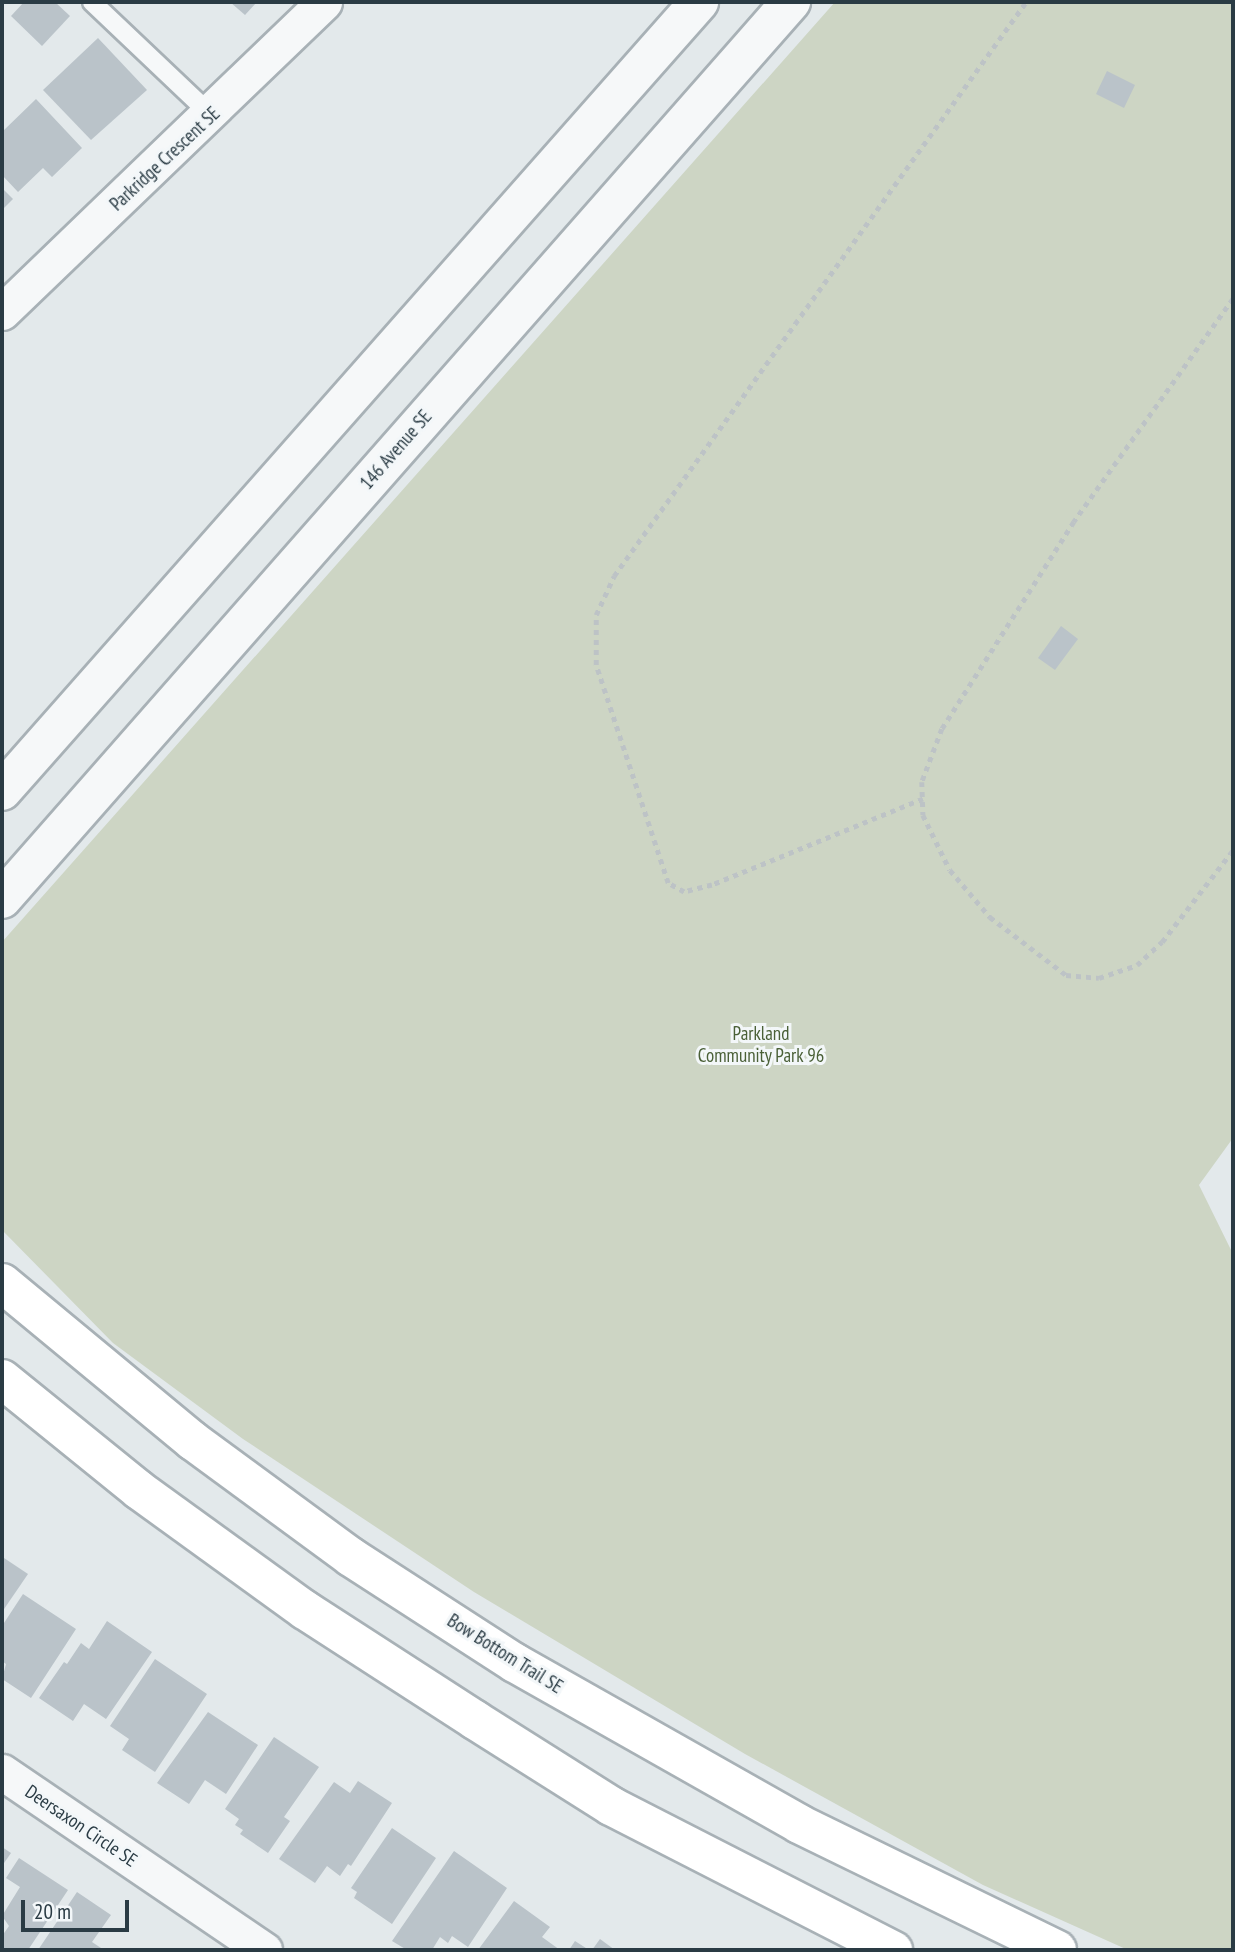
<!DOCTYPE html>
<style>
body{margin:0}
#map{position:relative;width:1235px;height:1952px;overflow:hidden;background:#e3e9eb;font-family:"PT Sans Narrow",sans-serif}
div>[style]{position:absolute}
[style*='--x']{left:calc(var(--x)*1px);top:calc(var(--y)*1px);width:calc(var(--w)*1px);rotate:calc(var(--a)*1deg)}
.green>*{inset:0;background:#cdd5c4}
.building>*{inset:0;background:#bac3c9}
.path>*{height:4.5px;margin-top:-2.25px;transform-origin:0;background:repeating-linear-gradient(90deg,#bdc3c6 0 5px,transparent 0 10px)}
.roads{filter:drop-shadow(2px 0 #a8b1b6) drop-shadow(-2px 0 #a8b1b6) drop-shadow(0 2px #a8b1b6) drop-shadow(0 -2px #a8b1b6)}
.service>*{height:18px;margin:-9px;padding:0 9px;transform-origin:9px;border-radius:9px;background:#f6f8f9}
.minor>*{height:35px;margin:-17.5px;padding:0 17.5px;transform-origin:17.5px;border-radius:17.5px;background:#f6f8f9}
.tertiary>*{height:38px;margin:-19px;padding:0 19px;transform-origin:19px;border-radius:19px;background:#f6f8f9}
.secondary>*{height:38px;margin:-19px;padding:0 19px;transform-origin:19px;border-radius:19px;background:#fff}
span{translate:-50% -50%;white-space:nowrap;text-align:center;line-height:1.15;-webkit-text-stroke:6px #f3f7f9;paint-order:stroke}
.street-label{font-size:19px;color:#2a3b44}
.park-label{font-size:19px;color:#4a6037}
.frame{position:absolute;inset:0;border:4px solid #2a3b44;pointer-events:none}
.scale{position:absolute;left:21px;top:1900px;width:108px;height:32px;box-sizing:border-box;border:4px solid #2a3b44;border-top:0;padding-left:9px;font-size:21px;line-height:24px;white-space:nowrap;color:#2a3b44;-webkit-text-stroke:5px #f3f7f9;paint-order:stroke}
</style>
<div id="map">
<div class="green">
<i style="clip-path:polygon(835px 2px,1233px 2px,1233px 1138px,1199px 1185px,1233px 1254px,1233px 1950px,1128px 1950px,983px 1885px,745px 1754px,474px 1592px,243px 1439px,113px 1343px,2px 1230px,2px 942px)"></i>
</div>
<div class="building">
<i style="clip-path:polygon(24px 2px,55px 2px,70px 16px,42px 46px,11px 16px)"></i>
<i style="clip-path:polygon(230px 2px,257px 2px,245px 15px)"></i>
<i style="clip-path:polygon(98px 38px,147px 90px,91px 140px,43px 90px)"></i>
<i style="clip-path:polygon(1107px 71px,1135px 85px,1124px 108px,1096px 94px)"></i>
<i style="clip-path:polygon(36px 99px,82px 148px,52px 177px,43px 168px,18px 192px,2px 175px,2px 132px)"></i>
<i style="clip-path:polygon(2px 188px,13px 199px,2px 210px)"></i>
<i style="clip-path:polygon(1061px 626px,1078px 639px,1055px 670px,1038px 658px)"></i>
<i style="clip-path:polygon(4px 1558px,28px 1574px,2px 1612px,2px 1561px)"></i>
<i style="clip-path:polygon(23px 1594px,76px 1629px,31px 1698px,2px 1679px,6px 1664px,2px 1661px,2px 1626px)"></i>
<i style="clip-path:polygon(107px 1621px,152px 1652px,106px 1719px,84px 1704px,73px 1721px,39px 1698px,64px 1662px,67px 1664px,81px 1643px,89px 1649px)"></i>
<i style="clip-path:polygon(155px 1659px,207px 1694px,155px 1772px,122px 1750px,129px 1739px,110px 1726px)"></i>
<i style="clip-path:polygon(208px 1712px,258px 1745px,226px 1794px,205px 1780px,189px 1804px,157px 1783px)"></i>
<i style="clip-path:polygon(274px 1737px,319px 1767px,284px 1817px,290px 1821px,268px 1853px,240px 1834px,243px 1830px,235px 1825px,239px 1819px,225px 1809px)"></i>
<i style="clip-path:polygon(358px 1781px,392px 1803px,351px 1866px,348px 1864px,340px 1876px,327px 1866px,315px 1883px,279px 1859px,334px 1782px,350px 1793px)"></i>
<i style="clip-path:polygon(392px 1828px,436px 1858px,392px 1924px,354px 1898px,357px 1892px,351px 1888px)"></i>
<i style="clip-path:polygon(2px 1847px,11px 1853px,2px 1866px)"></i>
<i style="clip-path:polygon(454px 1851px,507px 1888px,468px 1947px,452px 1936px,448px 1943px,440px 1937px,432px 1950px,407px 1950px,392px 1941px)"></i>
<i style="clip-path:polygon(19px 1858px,68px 1890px,28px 1950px,3px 1950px,2px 1936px,9px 1926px,2px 1916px,20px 1887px,6px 1878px)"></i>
<i style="clip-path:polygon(77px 1892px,111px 1915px,92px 1942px,104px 1950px,38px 1950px)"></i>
<i style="clip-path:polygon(514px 1901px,550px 1927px,542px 1937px,560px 1950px,478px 1950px)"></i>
<i style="clip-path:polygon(600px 1939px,615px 1950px,592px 1950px)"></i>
<i style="clip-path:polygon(575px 1941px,589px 1950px,569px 1950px)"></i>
</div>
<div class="path">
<i style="--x:1233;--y:299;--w:274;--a:125.5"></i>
<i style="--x:1074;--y:522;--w:246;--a:122.5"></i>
<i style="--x:942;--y:729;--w:57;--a:110.7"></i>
<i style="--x:922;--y:782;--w:33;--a:88"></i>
<i style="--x:923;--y:815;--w:61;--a:63.9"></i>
<i style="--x:950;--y:870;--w:62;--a:49.6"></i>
<i style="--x:990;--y:917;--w:96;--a:37.3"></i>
<i style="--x:1066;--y:975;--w:33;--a:5"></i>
<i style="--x:1099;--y:978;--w:40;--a:-18.9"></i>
<i style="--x:1137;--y:965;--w:34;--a:-43"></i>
<i style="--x:1162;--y:942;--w:116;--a:-52.3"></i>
<i style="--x:923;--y:799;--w:228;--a:157.8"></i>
<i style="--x:712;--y:885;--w:29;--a:166"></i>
<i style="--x:684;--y:892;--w:18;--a:-151"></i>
<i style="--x:668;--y:883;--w:230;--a:-108.3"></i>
<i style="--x:596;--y:665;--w:50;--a:-90"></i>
<i style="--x:596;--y:615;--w:43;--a:-65.2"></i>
<i style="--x:614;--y:576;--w:707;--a:-54.33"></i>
</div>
<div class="roads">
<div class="service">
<i style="--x:92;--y:2;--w:164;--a:43.5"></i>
</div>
<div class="minor">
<i style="--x:2;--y:312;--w:447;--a:-43.9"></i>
<i style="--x:2;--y:1772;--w:317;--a:34.2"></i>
</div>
<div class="tertiary">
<i style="--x:2;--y:791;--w:1053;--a:-48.54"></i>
<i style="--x:2;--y:899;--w:1195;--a:-48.67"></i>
</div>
<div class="secondary">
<i style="--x:2;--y:1283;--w:248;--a:39.6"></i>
<i style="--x:193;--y:1441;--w:196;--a:36.3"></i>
<i style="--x:351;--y:1557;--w:195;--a:32.9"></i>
<i style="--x:515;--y:1663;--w:326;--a:29.5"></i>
<i style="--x:799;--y:1824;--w:287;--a:26"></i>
<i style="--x:2;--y:1379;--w:176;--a:39"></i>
<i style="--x:139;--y:1490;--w:205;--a:35.9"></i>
<i style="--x:305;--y:1610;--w:202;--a:32.9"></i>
<i style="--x:475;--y:1720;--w:161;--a:32.3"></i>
<i style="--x:611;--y:1806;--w:317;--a:27.1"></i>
</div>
</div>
<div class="street-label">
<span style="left:165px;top:159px;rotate:-43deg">Parkridge Crescent SE</span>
<span style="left:396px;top:450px;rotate:-49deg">146 Avenue SE</span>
<span style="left:505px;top:1654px;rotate:32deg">Bow Bottom Trail SE</span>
<span style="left:81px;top:1826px;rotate:34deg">Deersaxon Circle SE</span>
</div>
<div class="park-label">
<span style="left:761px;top:1045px">Parkland<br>Community Park 96</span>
</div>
<div class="frame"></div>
<div class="scale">20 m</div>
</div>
